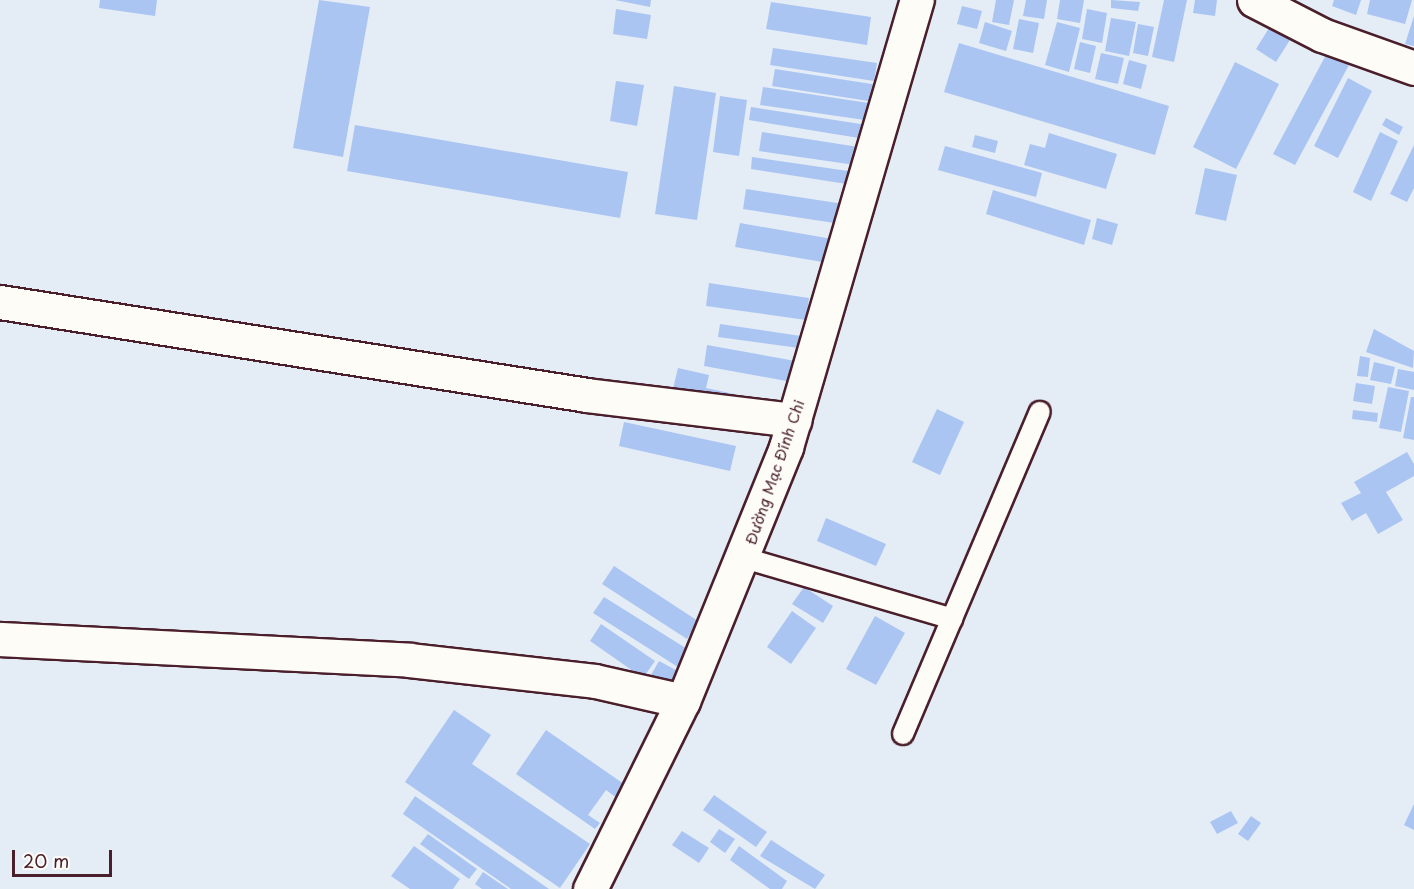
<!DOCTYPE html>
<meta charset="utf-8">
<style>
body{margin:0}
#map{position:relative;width:1414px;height:889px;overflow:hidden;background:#e4ecf6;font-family:"Playpen Sans",sans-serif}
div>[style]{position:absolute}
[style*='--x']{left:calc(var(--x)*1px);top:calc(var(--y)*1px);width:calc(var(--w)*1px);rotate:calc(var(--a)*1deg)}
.building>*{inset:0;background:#abc5f2}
.roads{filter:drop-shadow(2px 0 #4a1f2b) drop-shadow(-2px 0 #4a1f2b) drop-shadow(0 2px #4a1f2b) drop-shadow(0 -2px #4a1f2b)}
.lane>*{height:20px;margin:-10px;padding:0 10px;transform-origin:10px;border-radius:10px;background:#fdfcf7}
.street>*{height:33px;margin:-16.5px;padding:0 16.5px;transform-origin:16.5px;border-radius:16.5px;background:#fdfcf7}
span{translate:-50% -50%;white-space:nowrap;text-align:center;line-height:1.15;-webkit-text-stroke:4.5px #fdfcf7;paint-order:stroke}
.street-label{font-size:15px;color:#4a1f2b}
.scale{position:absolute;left:12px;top:850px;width:100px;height:27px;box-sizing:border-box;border:3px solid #4a1f2b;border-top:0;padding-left:8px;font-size:18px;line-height:21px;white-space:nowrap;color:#4a1f2b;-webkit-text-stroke:4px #fdfcf7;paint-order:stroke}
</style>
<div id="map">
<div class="building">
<i style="clip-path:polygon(100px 0,157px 0,155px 16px,99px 8px)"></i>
<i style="clip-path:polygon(319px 0,370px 7px,343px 157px,293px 148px)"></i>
<i style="clip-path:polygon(615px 0,651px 0,650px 7px)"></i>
<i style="clip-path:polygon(996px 0,1014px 0,1009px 25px,992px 22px)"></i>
<i style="clip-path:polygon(1026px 0,1047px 0,1044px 19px,1023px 16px)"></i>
<i style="clip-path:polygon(1060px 0,1084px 0,1080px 23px,1057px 19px)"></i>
<i style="clip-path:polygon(1111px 0,1140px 2px,1138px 11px,1111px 8px)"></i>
<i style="clip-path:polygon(1164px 0,1187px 0,1174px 62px,1152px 57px)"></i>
<i style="clip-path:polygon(1195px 0,1217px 0,1215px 16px,1193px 13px)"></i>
<i style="clip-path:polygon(1334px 0,1361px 0,1356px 15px,1332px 6px)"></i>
<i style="clip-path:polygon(1370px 0,1412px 0,1405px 24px,1367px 14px)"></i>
<i style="clip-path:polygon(771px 2px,871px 17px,867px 45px,766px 29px)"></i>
<i style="clip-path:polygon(962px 6px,982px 11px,977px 29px,957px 24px)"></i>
<i style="clip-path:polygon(616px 9px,651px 15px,647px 39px,613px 34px)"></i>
<i style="clip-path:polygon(1087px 9px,1107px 13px,1102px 43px,1082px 39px)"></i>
<i style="clip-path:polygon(1414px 16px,1414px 46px,1405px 44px)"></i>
<i style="clip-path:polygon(1111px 18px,1136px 22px,1129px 56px,1105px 51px)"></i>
<i style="clip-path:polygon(1019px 19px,1039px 23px,1033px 53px,1013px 49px)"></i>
<i style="clip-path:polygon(1274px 20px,1295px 32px,1276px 62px,1256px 49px)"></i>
<i style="clip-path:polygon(985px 22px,1012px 31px,1006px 51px,979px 43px)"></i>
<i style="clip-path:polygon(1057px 22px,1080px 28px,1069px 72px,1045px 65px)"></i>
<i style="clip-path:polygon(1138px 24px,1154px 27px,1148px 56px,1133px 53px)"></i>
<i style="clip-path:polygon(1080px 42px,1096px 46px,1090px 73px,1074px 69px)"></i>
<i style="clip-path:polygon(959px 43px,1169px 106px,1155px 155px,944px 92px)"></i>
<i style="clip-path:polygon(773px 48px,877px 63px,874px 81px,770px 65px)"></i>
<i style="clip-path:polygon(1101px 53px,1124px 58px,1118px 84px,1095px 79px)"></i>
<i style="clip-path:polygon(1327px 53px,1349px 65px,1295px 165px,1273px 154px)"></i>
<i style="clip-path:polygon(1129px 60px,1147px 65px,1141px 89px,1123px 84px)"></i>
<i style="clip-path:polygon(1235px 62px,1279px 84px,1236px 169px,1193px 147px)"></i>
<i style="clip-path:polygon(775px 69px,878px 85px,875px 102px,772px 86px)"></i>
<i style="clip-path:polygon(1348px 78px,1372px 91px,1338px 158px,1314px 146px)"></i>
<i style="clip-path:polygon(616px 81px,644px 85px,637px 126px,610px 121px)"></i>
<i style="clip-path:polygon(674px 86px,716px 93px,697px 220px,655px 214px)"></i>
<i style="clip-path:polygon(763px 87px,875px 104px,872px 121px,760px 105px)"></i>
<i style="clip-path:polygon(720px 96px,747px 100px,739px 156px,713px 152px)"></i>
<i style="clip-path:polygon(751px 107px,867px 125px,865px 139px,749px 120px)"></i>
<i style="clip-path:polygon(1386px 118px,1403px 127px,1399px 135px,1382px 125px)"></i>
<i style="clip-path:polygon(355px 125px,628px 172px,620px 218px,347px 171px)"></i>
<i style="clip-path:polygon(762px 132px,865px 148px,862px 166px,759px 151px)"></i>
<i style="clip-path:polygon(1380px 132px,1398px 141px,1371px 201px,1353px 192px)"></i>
<i style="clip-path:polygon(1049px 133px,1117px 154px,1106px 189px,1024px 165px,1030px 144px,1045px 148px)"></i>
<i style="clip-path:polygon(975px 135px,998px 141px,995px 153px,972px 147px)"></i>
<i style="clip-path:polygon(1414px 145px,1414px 188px,1407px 202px,1390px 194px)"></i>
<i style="clip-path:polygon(945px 146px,1042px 173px,1036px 197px,938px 170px)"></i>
<i style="clip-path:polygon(752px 157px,855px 172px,853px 185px,751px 169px)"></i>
<i style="clip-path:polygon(1205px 168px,1237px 175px,1226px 221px,1195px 214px)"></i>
<i style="clip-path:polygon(746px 189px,844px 204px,841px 224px,743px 209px)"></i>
<i style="clip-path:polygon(993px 190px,1091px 220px,1084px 245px,986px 214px)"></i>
<i style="clip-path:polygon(1097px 218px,1118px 224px,1112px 245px,1092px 239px)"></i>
<i style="clip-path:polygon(740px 223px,838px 240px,834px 264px,735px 247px)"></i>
<i style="clip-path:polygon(709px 283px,809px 298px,806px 320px,706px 306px)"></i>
<i style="clip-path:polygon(720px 324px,801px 336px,799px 348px,718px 337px)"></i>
<i style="clip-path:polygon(1374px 329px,1414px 351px,1413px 368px,1366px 352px)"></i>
<i style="clip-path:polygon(707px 345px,801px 362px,797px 383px,704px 366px)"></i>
<i style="clip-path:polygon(1360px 356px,1370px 358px,1368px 377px,1357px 376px)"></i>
<i style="clip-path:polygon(1374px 362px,1395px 367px,1391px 384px,1370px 380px)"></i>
<i style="clip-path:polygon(678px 368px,709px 375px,706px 388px,734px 394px,730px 410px,671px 397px)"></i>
<i style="clip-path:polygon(1398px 369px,1414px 372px,1414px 390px,1395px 386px)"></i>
<i style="clip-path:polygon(1356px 383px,1375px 386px,1372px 404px,1353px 401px)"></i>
<i style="clip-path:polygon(1388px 387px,1409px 391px,1401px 432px,1379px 428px)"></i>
<i style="clip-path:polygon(1411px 397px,1414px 397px,1414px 440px,1403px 438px)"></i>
<i style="clip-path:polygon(937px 409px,964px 422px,940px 475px,912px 462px)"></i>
<i style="clip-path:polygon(1353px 410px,1378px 413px,1377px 422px,1352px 419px)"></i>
<i style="clip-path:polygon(624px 422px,736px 446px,730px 471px,619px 446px)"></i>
<i style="clip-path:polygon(1407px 452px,1414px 464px,1414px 476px,1386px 492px,1403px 520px,1378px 534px,1366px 513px,1352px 521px,1341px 503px,1361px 493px,1354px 482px)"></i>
<i style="clip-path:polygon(826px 518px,886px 544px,876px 566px,817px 541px)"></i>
<i style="clip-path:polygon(614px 566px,698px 621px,687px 639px,602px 584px)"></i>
<i style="clip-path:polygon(804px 587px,833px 606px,823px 623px,792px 604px)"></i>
<i style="clip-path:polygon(604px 597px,692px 652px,681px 669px,593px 613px)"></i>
<i style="clip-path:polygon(792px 611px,816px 628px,791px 664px,767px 647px)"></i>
<i style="clip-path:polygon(875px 616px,905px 633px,876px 685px,846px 669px)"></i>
<i style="clip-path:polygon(601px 624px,655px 661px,643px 678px,590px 641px)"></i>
<i style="clip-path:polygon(659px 661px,687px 676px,676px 697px,647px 682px)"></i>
<i style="clip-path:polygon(454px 710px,491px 735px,472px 764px,590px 844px,560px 888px,405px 782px)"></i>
<i style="clip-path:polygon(546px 730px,634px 791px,625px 804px,606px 790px,588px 815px,600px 823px,595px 829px,516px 774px)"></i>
<i style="clip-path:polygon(714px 795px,767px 832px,756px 847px,703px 810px)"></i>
<i style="clip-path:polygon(415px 796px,549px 889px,511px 889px,403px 814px)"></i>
<i style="clip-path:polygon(1414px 804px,1414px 830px,1404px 825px)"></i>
<i style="clip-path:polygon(1231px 811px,1238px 823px,1217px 834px,1210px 822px)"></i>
<i style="clip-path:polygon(1251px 816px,1261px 823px,1248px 841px,1238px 834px)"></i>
<i style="clip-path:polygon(719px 829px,735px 839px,725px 853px,710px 842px)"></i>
<i style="clip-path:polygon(682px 831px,709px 848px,699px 863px,672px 845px)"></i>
<i style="clip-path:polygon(428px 834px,477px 869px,469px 879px,420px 844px)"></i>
<i style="clip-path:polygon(771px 840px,825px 875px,815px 889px,760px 856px)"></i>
<i style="clip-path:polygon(414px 846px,460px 879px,453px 889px,410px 889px,391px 876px)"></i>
<i style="clip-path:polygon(739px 846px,787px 881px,782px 889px,770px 889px,730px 860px)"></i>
<i style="clip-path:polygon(483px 872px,508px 889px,482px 889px,475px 884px)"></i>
</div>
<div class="roads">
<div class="lane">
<i style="--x:744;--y:558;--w:217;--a:16.3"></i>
<i style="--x:903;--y:734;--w:350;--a:-67"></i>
</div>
<div class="street">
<i style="--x:1254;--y:0;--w:76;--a:27.2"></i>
<i style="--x:1322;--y:35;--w:98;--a:19.7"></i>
<i style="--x:0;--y:302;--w:594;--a:9"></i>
<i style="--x:587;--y:395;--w:209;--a:6.9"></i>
<i style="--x:0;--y:639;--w:410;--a:2.9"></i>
<i style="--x:409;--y:660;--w:187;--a:6.4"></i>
<i style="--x:595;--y:681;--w:90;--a:12.8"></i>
<i style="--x:590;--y:889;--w:210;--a:-63.7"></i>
<i style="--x:683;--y:701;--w:274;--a:-67.9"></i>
<i style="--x:786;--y:447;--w:466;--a:-73.7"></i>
</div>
</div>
<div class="street-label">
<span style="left:774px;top:472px;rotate:-71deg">Đường Mạc Đĩnh Chi</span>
</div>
<div class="scale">20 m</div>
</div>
